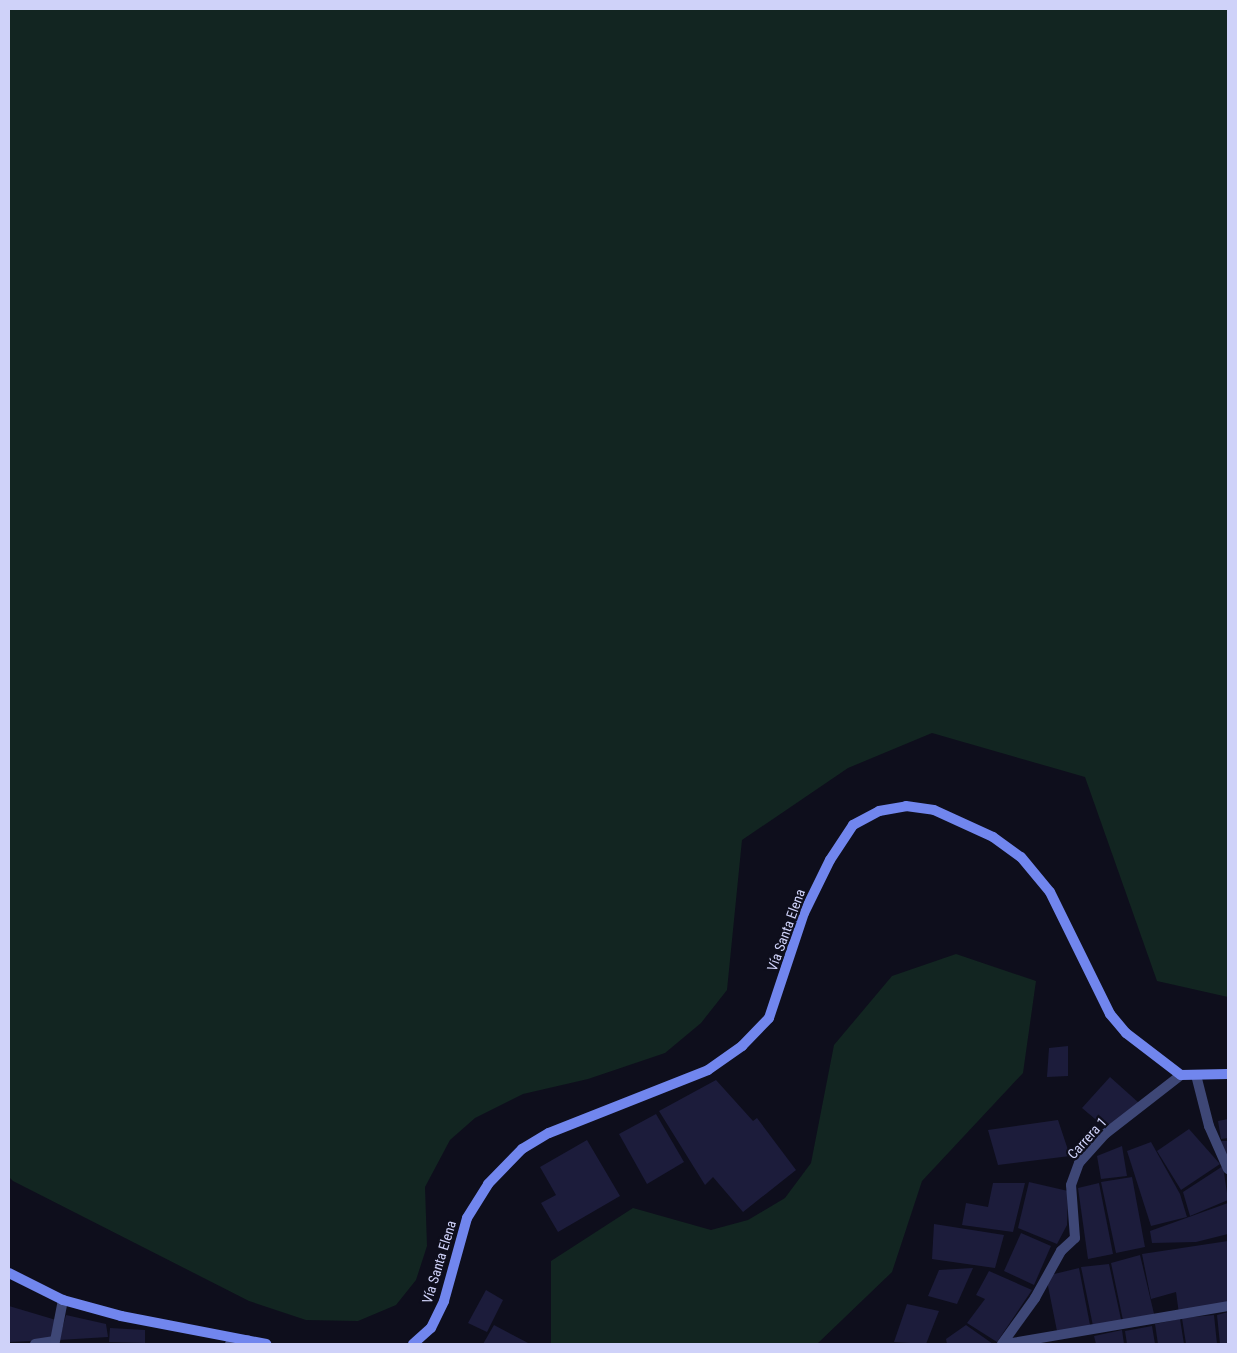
<!DOCTYPE html>
<meta charset="utf-8">
<style>
body{margin:0}
#map{position:relative;width:1237px;height:1353px;overflow:hidden;background:#0e0e1c;font-family:"Roboto Condensed",sans-serif}
div>[style]{position:absolute}
[style*='--x']{left:calc(var(--x)*1px);top:calc(var(--y)*1px);width:calc(var(--w)*1px);rotate:calc(var(--a)*1deg)}
.green>*{inset:0;background:#122521}
.building>*{inset:0;background:#1c1c3b}
.service>*{height:10px;margin:-5px;padding:0 5px;transform-origin:5px;border-radius:5px;background:#3e4776}
.minor>*{height:10px;margin:-5px;padding:0 5px;transform-origin:5px;border-radius:5px;background:#3e4776}
.secondary>*{height:10px;margin:-5px;padding:0 5px;transform-origin:5px;border-radius:5px;background:#7186ee}
span{translate:-50% -50%;white-space:nowrap;text-align:center;line-height:1.15;-webkit-text-stroke:4.5px #0e0e1c;paint-order:stroke}
.street-label{font-size:14px;color:#cfd2f9}
.frame{position:absolute;inset:0;border:10px solid #cfd2f9;pointer-events:none}
</style>
<div id="map">
<div class="green">
<i style="clip-path:polygon(9px 9px,1228px 9px,1228px 997px,1157px 981px,1085px 777px,932px 733px,848px 768px,742px 840px,727px 990px,701px 1023px,665px 1053px,588px 1079px,523px 1094px,475px 1118px,450px 1140px,425px 1187px,427px 1246px,416px 1280px,396px 1305px,358px 1321px,306px 1320px,249px 1301px,13px 1181px,9px 1177px)"></i>
<i style="clip-path:polygon(956px 954px,1036px 981px,1023px 1073px,922px 1181px,892px 1272px,817px 1344px,551px 1344px,551px 1261px,633px 1208px,711px 1230px,748px 1220px,785px 1198px,811px 1163px,834px 1045px,892px 976px)"></i>
</div>
<div class="building">
<i style="clip-path:polygon(1068px 1046px,1068px 1076px,1047px 1077px,1049px 1048px)"></i>
<i style="clip-path:polygon(1110px 1077px,1139px 1103px,1113px 1134px,1082px 1108px)"></i>
<i style="clip-path:polygon(716px 1080px,753px 1121px,757px 1118px,796px 1170px,743px 1212px,713px 1177px,705px 1185px,659px 1111px)"></i>
<i style="clip-path:polygon(656px 1114px,684px 1162px,647px 1184px,619px 1134px)"></i>
<i style="clip-path:polygon(1228px 1119px,1228px 1138px,1221px 1139px,1218px 1121px)"></i>
<i style="clip-path:polygon(1058px 1120px,1070px 1156px,998px 1165px,988px 1130px)"></i>
<i style="clip-path:polygon(1189px 1129px,1220px 1164px,1181px 1190px,1157px 1151px)"></i>
<i style="clip-path:polygon(587px 1140px,620px 1196px,558px 1232px,541px 1203px,556px 1195px,540px 1167px)"></i>
<i style="clip-path:polygon(1221px 1141px,1228px 1141px,1228px 1161px,1225px 1162px)"></i>
<i style="clip-path:polygon(1151px 1142px,1180px 1194px,1187px 1217px,1151px 1226px,1127px 1151px)"></i>
<i style="clip-path:polygon(1122px 1146px,1127px 1176px,1101px 1179px,1097px 1156px)"></i>
<i style="clip-path:polygon(1223px 1166px,1228px 1200px,1190px 1216px,1183px 1192px)"></i>
<i style="clip-path:polygon(1132px 1177px,1145px 1247px,1116px 1253px,1101px 1182px)"></i>
<i style="clip-path:polygon(1029px 1182px,1068px 1191px,1067px 1225px,1057px 1244px,1018px 1228px)"></i>
<i style="clip-path:polygon(993px 1183px,1025px 1183px,1013px 1232px,962px 1225px,966px 1203px,988px 1207px)"></i>
<i style="clip-path:polygon(1099px 1183px,1113px 1254px,1088px 1259px,1078px 1188px)"></i>
<i style="clip-path:polygon(1228px 1203px,1228px 1234px,1196px 1242px,1152px 1243px,1150px 1231px)"></i>
<i style="clip-path:polygon(934px 1224px,1004px 1235px,995px 1268px,932px 1259px)"></i>
<i style="clip-path:polygon(1021px 1233px,1051px 1246px,1034px 1285px,1004px 1271px)"></i>
<i style="clip-path:polygon(1228px 1241px,1228px 1304px,1179px 1314px,1176px 1292px,1151px 1299px,1142px 1254px)"></i>
<i style="clip-path:polygon(1140px 1255px,1155px 1318px,1124px 1325px,1111px 1263px)"></i>
<i style="clip-path:polygon(1109px 1264px,1122px 1324px,1094px 1331px,1081px 1267px)"></i>
<i style="clip-path:polygon(973px 1268px,957px 1304px,928px 1296px,939px 1270px)"></i>
<i style="clip-path:polygon(1079px 1268px,1091px 1330px,1058px 1336px,1046px 1276px)"></i>
<i style="clip-path:polygon(989px 1271px,1032px 1290px,997px 1342px,967px 1323px,985px 1299px,976px 1295px)"></i>
<i style="clip-path:polygon(486px 1290px,503px 1300px,487px 1332px,468px 1323px)"></i>
<i style="clip-path:polygon(907px 1304px,939px 1311px,926px 1344px,894px 1342px)"></i>
<i style="clip-path:polygon(9px 1306px,56px 1320px,54px 1340px,9px 1342px)"></i>
<i style="clip-path:polygon(1228px 1312px,1228px 1344px,1220px 1344px,1217px 1315px)"></i>
<i style="clip-path:polygon(66px 1315px,106px 1324px,108px 1337px,59px 1340px)"></i>
<i style="clip-path:polygon(1214px 1315px,1217px 1344px,1186px 1344px,1182px 1318px)"></i>
<i style="clip-path:polygon(1180px 1319px,1184px 1344px,1158px 1344px,1155px 1324px)"></i>
<i style="clip-path:polygon(494px 1325px,530px 1344px,483px 1344px)"></i>
<i style="clip-path:polygon(966px 1325px,993px 1344px,947px 1344px,946px 1339px)"></i>
<i style="clip-path:polygon(1152px 1326px,1155px 1344px,1127px 1344px,1125px 1331px)"></i>
<i style="clip-path:polygon(110px 1328px,145px 1330px,145px 1343px,109px 1342px)"></i>
<i style="clip-path:polygon(1122px 1330px,1124px 1344px,1096px 1344px,1094px 1336px)"></i>
</div>
<div class="service">
<i style="--x:1002;--y:1344;--w:57;--a:-54.3"></i>
<i style="--x:1035;--y:1298;--w:54;--a:-61"></i>
<i style="--x:1061;--y:1251;--w:19;--a:-43"></i>
<i style="--x:1075;--y:1238;--w:53;--a:-94.3"></i>
<i style="--x:1071;--y:1185;--w:23;--a:-70"></i>
<i style="--x:1079;--y:1163;--w:39;--a:-48"></i>
<i style="--x:1105;--y:1134;--w:96;--a:-37.8"></i>
</div>
<div class="minor">
<i style="--x:1196;--y:1075;--w:53;--a:75.7"></i>
<i style="--x:1209;--y:1126;--w:47;--a:66.2"></i>
<i style="--x:35;--y:1344;--w:20;--a:-9"></i>
<i style="--x:55;--y:1341;--w:42;--a:-79"></i>
<i style="--x:230;--y:1344;--w:18;--a:-13"></i>
<i style="--x:1006;--y:1344;--w:225;--a:-9.7"></i>
</div>
<div class="secondary">
<i style="--x:9;--y:1273;--w:60;--a:26.6"></i>
<i style="--x:63;--y:1300;--w:60;--a:15.4"></i>
<i style="--x:121;--y:1316;--w:148;--a:10.9"></i>
<i style="--x:413;--y:1344;--w:24;--a:-42"></i>
<i style="--x:431;--y:1328;--w:30;--a:-64"></i>
<i style="--x:444;--y:1301;--w:86;--a:-74.5"></i>
<i style="--x:467;--y:1218;--w:40;--a:-58"></i>
<i style="--x:488;--y:1184;--w:49;--a:-45.8"></i>
<i style="--x:522;--y:1149;--w:31;--a:-31"></i>
<i style="--x:549;--y:1133;--w:171;--a:-21.6"></i>
<i style="--x:708;--y:1070;--w:42;--a:-35.2"></i>
<i style="--x:742;--y:1046;--w:39;--a:-46"></i>
<i style="--x:769;--y:1018;--w:111;--a:-71.6"></i>
<i style="--x:804;--y:913;--w:59;--a:-63.9"></i>
<i style="--x:830;--y:860;--w:42;--a:-56.7"></i>
<i style="--x:853;--y:825;--w:30;--a:-28"></i>
<i style="--x:879;--y:811;--w:27;--a:-10"></i>
<i style="--x:906;--y:806;--w:28;--a:8"></i>
<i style="--x:934;--y:810;--w:65;--a:24.6"></i>
<i style="--x:993;--y:837;--w:34;--a:36"></i>
<i style="--x:1021;--y:857;--w:45;--a:50.4"></i>
<i style="--x:1050;--y:892;--w:136;--a:63.8"></i>
<i style="--x:1110;--y:1014;--w:25;--a:50"></i>
<i style="--x:1126;--y:1033;--w:69;--a:37.4"></i>
<i style="--x:1181;--y:1075;--w:47;--a:-1.2"></i>
</div>
<div class="street-label">
<span style="left:786px;top:930px;rotate:-70deg">Vía Santa Elena</span>
<span style="left:1087px;top:1138px;rotate:-48deg">Carrera 1</span>
<span style="left:439px;top:1262px;rotate:-73deg">Vía Santa Elena</span>
</div>
<div class="frame"></div>
</div>
